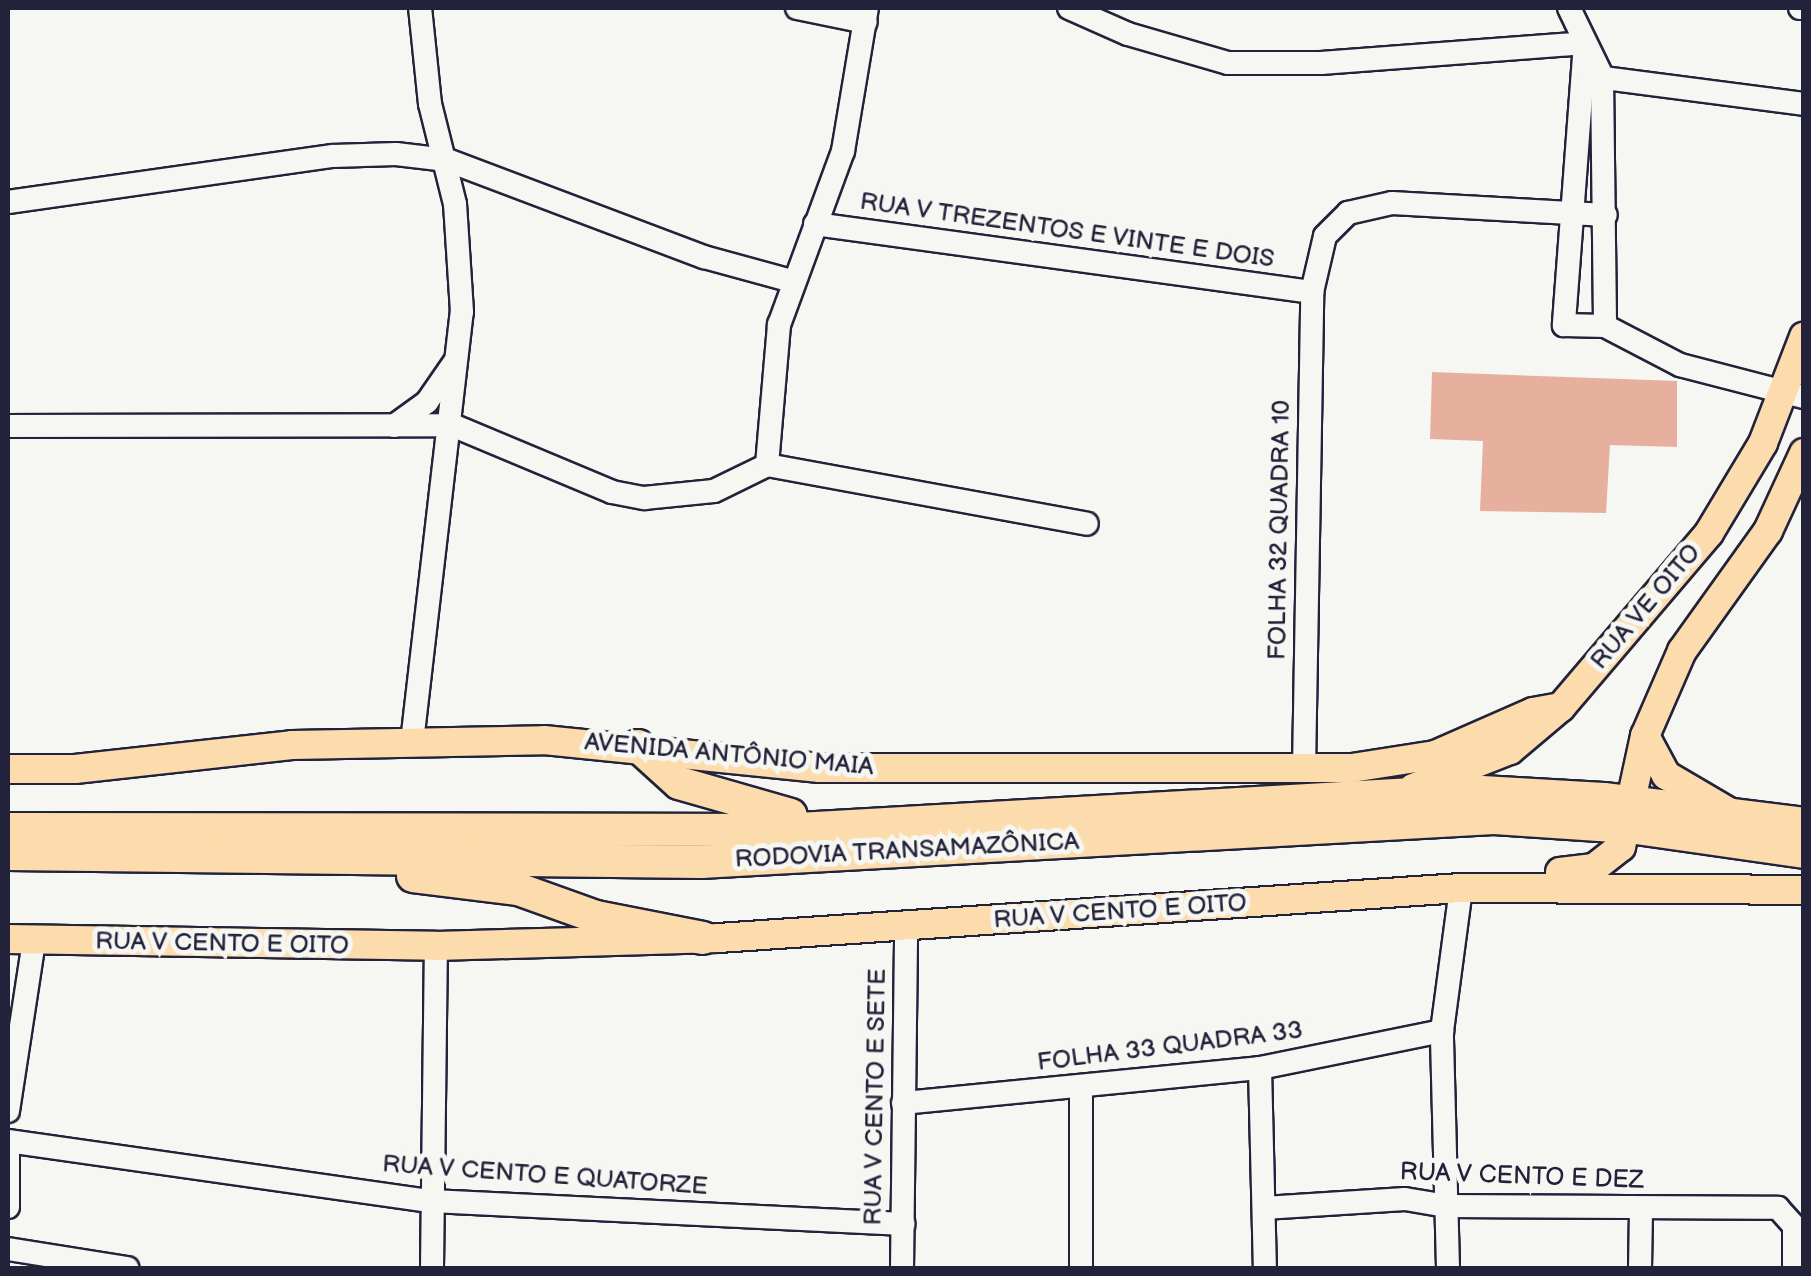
<!DOCTYPE html>
<meta charset="utf-8">
<style>
body{margin:0}
#map{position:relative;width:1811px;height:1276px;overflow:hidden;background:#f6f6f2;font-family:"Balsamiq Sans",sans-serif}
div>[style]{position:absolute}
[style*='--x']{left:calc(var(--x)*1px);top:calc(var(--y)*1px);width:calc(var(--w)*1px);rotate:calc(var(--a)*1deg)}
.building>*{inset:0;background:#e7b09e}
.roads{filter:drop-shadow(2px 0 #22223b) drop-shadow(-2px 0 #22223b) drop-shadow(0 2px #22223b) drop-shadow(0 -2px #22223b)}
.minor>*{height:22px;margin:-11px;padding:0 11px;transform-origin:11px;border-radius:11px;background:#f6f6f2}
.major>*{height:28px;margin:-14px;padding:0 14px;transform-origin:14px;border-radius:14px;background:#fcdcac}
.highway>*{height:32px;margin:-16px;padding:0 16px;transform-origin:16px;border-radius:16px;background:#fcdcac}
span{translate:-50% -50%;white-space:nowrap;text-align:center;line-height:1.15;-webkit-text-stroke:10px #f6f6f2;paint-order:stroke}
.street-label{font-size:25px;color:#22223b}
.frame{position:absolute;inset:0;border:10px solid #22223b;pointer-events:none}
</style>
<div id="map">
<div class="building">
<i style="clip-path:polygon(1432px 372px,1677px 381px,1677px 447px,1610px 445px,1606px 513px,1480px 511px,1483px 441px,1430px 439px)"></i>
</div>
<div class="roads">
<div class="minor">
<i style="--x:797;--y:8;--w:70;--a:11.5"></i>
<i style="--x:1069;--y:8;--w:64;--a:23.8"></i>
<i style="--x:1128;--y:34;--w:104;--a:16.2"></i>
<i style="--x:1228;--y:63;--w:93;--a:0"></i>
<i style="--x:1321;--y:63;--w:265;--a:-4.3"></i>
<i style="--x:1569;--y:8;--w:76;--a:64.1"></i>
<i style="--x:1602;--y:76;--w:250;--a:89.3"></i>
<i style="--x:1800;--y:8;--w:4;--a:0"></i>
<i style="--x:1585;--y:43;--w:283;--a:94.3"></i>
<i style="--x:1564;--y:325;--w:41;--a:1.4"></i>
<i style="--x:1605;--y:326;--w:85;--a:27.5"></i>
<i style="--x:1680;--y:365;--w:128;--a:14.5"></i>
<i style="--x:1589;--y:76;--w:217;--a:7.4"></i>
<i style="--x:8;--y:202;--w:328;--a:-8.1"></i>
<i style="--x:333;--y:156;--w:63;--a:-1.8"></i>
<i style="--x:396;--y:154;--w:51;--a:6.7"></i>
<i style="--x:447;--y:160;--w:275;--a:20.7"></i>
<i style="--x:704;--y:257;--w:91;--a:15.3"></i>
<i style="--x:815;--y:224;--w:502;--a:7.79"></i>
<i style="--x:8;--y:426;--w:444;--a:-0.1"></i>
<i style="--x:452;--y:425;--w:173;--a:22.7"></i>
<i style="--x:612;--y:492;--w:33;--a:11"></i>
<i style="--x:644;--y:498;--w:70;--a:-5.7"></i>
<i style="--x:714;--y:491;--w:59;--a:-26.1"></i>
<i style="--x:767;--y:465;--w:325;--a:10.4"></i>
<i style="--x:394;--y:426;--w:41;--a:-36"></i>
<i style="--x:427;--y:402;--w:47;--a:-55.3"></i>
<i style="--x:767;--y:465;--w:141;--a:-85.1"></i>
<i style="--x:779;--y:325;--w:185;--a:-69.8"></i>
<i style="--x:843;--y:151;--w:145;--a:-80.5"></i>
<i style="--x:412;--y:742;--w:433;--a:-83.4"></i>
<i style="--x:462;--y:312;--w:108;--a:-93.7"></i>
<i style="--x:455;--y:204;--w:103;--a:-104"></i>
<i style="--x:430;--y:104;--w:97;--a:-95.9"></i>
<i style="--x:1304;--y:769;--w:477;--a:-89"></i>
<i style="--x:1312;--y:292;--w:57;--a:-76.9"></i>
<i style="--x:1325;--y:236;--w:33;--a:-45"></i>
<i style="--x:1348;--y:213;--w:45;--a:-12.8"></i>
<i style="--x:1392;--y:203;--w:214;--a:3.2"></i>
<i style="--x:1260;--y:1068;--w:200;--a:88.6"></i>
<i style="--x:1081;--y:1090;--w:178;--a:90"></i>
<i style="--x:903;--y:1103;--w:359;--a:-5.6"></i>
<i style="--x:1260;--y:1068;--w:186;--a:-11.5"></i>
<i style="--x:8;--y:1111;--w:171;--a:-81.3"></i>
<i style="--x:8;--y:1141;--w:428;--a:8.1"></i>
<i style="--x:432;--y:1201;--w:472;--a:2.8"></i>
<i style="--x:8;--y:1153;--w:54;--a:90"></i>
<i style="--x:1264;--y:1208;--w:141;--a:-3.7"></i>
<i style="--x:1405;--y:1199;--w:43;--a:9.5"></i>
<i style="--x:1447;--y:1206;--w:331;--a:0.3"></i>
<i style="--x:1778;--y:1208;--w:24;--a:48"></i>
<i style="--x:1794;--y:1226;--w:42;--a:90"></i>
<i style="--x:8;--y:1249;--w:121;--a:9.1"></i>
<i style="--x:432;--y:1268;--w:322;--a:-89.3"></i>
<i style="--x:902;--y:1268;--w:341;--a:-89.3"></i>
<i style="--x:1448;--y:1268;--w:237;--a:-91.5"></i>
<i style="--x:1442;--y:1031;--w:144;--a:-82.4"></i>
<i style="--x:1640;--y:1268;--w:60;--a:-89"></i>
</div>
<div class="major">
<i style="--x:8;--y:769;--w:67;--a:0"></i>
<i style="--x:75;--y:769;--w:218;--a:-6.3"></i>
<i style="--x:292;--y:745;--w:252;--a:-1.1"></i>
<i style="--x:544;--y:740;--w:277;--a:5.8"></i>
<i style="--x:820;--y:768;--w:532;--a:0"></i>
<i style="--x:1352;--y:768;--w:84;--a:-8.9"></i>
<i style="--x:1435;--y:755;--w:107;--a:-23.7"></i>
<i style="--x:1533;--y:712;--w:28;--a:-10"></i>
<i style="--x:1413;--y:788;--w:104;--a:-21.4"></i>
<i style="--x:1510;--y:750;--w:67;--a:-40.1"></i>
<i style="--x:1561;--y:707;--w:228;--a:-49.6"></i>
<i style="--x:1709;--y:533;--w:105;--a:-59"></i>
<i style="--x:1763;--y:443;--w:114;--a:-68.9"></i>
<i style="--x:1729;--y:812;--w:73;--a:-149.6"></i>
<i style="--x:1666;--y:775;--w:44;--a:-118.3"></i>
<i style="--x:1645;--y:736;--w:93;--a:-66.5"></i>
<i style="--x:1682;--y:651;--w:148;--a:-54.4"></i>
<i style="--x:1768;--y:531;--w:86;--a:-65.2"></i>
<i style="--x:1560;--y:872;--w:34;--a:-7"></i>
<i style="--x:1594;--y:868;--w:34;--a:-38"></i>
<i style="--x:1621;--y:847;--w:114;--a:-77.8"></i>
<i style="--x:8;--y:939;--w:428;--a:0.9"></i>
<i style="--x:436;--y:946;--w:282;--a:-1.6"></i>
<i style="--x:718;--y:938;--w:745;--a:-3.85"></i>
<i style="--x:1461;--y:888;--w:343;--a:0.3"></i>
</div>
<div class="highway">
<i style="--x:638;--y:746;--w:55;--a:42.1"></i>
<i style="--x:679;--y:783;--w:116;--a:15.9"></i>
<i style="--x:8;--y:829;--w:773;--a:0.07"></i>
<i style="--x:781;--y:830;--w:685;--a:-3.26"></i>
<i style="--x:1465;--y:791;--w:139;--a:3.3"></i>
<i style="--x:1604;--y:799;--w:202;--a:7.1"></i>
<i style="--x:8;--y:854;--w:693;--a:0.66"></i>
<i style="--x:701;--y:862;--w:794;--a:-3.18"></i>
<i style="--x:1494;--y:818;--w:135;--a:3.8"></i>
<i style="--x:1629;--y:827;--w:177;--a:8.1"></i>
<i style="--x:413;--y:876;--w:106;--a:7.1"></i>
<i style="--x:518;--y:889;--w:83;--a:19.7"></i>
<i style="--x:596;--y:917;--w:109;--a:11.1"></i>
</div>
</div>
<div class="street-label">
<span style="left:1067px;top:231px;rotate:8deg">RUA V TREZENTOS E VINTE E DOIS</span>
<span style="left:1280px;top:530px;rotate:-89deg">FOLHA 32 QUADRA 10</span>
<span style="left:1646px;top:607px;rotate:-50deg">RUA VE OITO</span>
<span style="left:729px;top:755px;rotate:5deg">AVENIDA ANTÔNIO MAIA</span>
<span style="left:907px;top:851px;rotate:-3deg">RODOVIA TRANSAMAZÔNICA</span>
<span style="left:1120px;top:912px;rotate:-4deg">RUA V CENTO E OITO</span>
<span style="left:222px;top:944px;rotate:1deg">RUA V CENTO E OITO</span>
<span style="left:1170px;top:1047px;rotate:-7deg">FOLHA 33 QUADRA 33</span>
<span style="left:876px;top:1097px;rotate:-89deg">RUA V CENTO E SETE</span>
<span style="left:545px;top:1176px;rotate:4deg">RUA V CENTO E QUATORZE</span>
<span style="left:1522px;top:1177px;rotate:2deg">RUA V CENTO E DEZ</span>
</div>
<div class="frame"></div>
</div>
